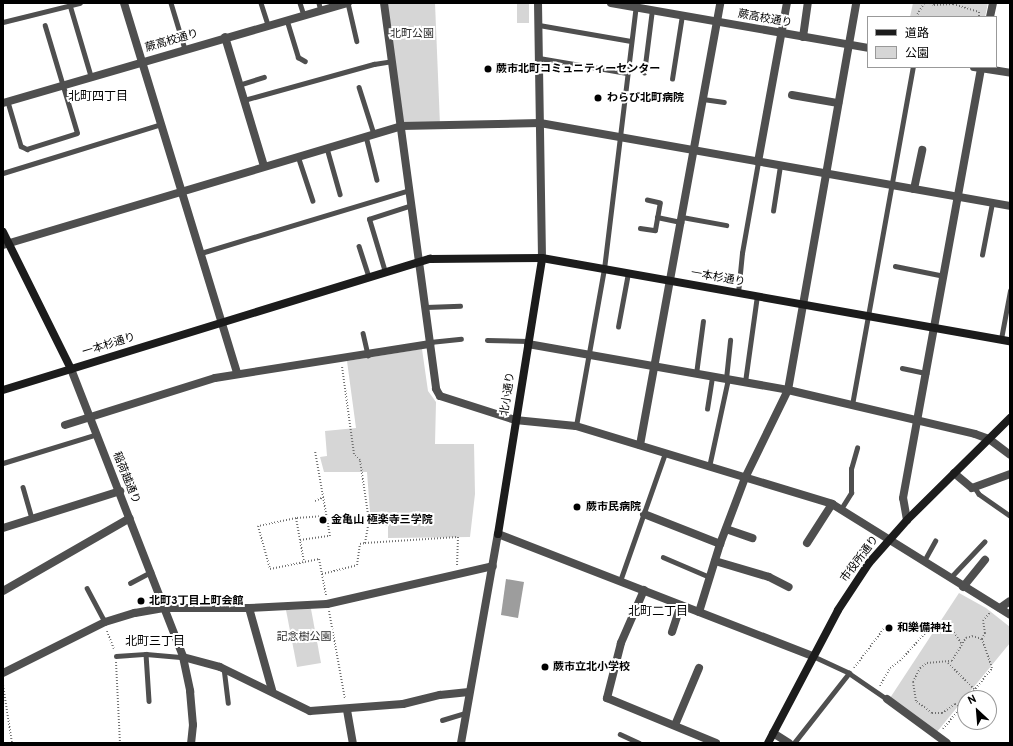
<!DOCTYPE html>
<meta charset="utf-8">
<style>
body{margin:0}
#map{position:relative;width:1013px;height:746px;overflow:hidden;background:#fff;font-family:Overpass,"Noto Sans JP",sans-serif}
div>[style]{position:absolute}
[style*='--x']{left:calc(var(--x)*1px);top:calc(var(--y)*1px);width:calc(var(--w)*1px);rotate:calc(var(--a)*1deg)}
.green>*{inset:0;background:#d6d6d6}
.water>*{inset:0;background:#9d9d9d}
.path>*{height:2px;margin-top:-1px;transform-origin:0;background:repeating-linear-gradient(90deg,#717171 0 1px,transparent 0 3px)}
.lane>*{height:4.5px;margin:-2.25px;padding:0 2.25px;transform-origin:2.25px;border-radius:2.25px;background:#4f4f4f}
.street>*{height:8px;margin:-4px;padding:0 4px;transform-origin:4px;border-radius:4px;background:#4f4f4f}
.secondary>*{height:8px;margin:-4px;padding:0 4px;transform-origin:4px;border-radius:4px;background:#1c1c1c}
.dots>*{width:11px;height:11px;translate:-50% -50%;box-sizing:border-box;border:2px solid #fff;border-radius:50%}
span{translate:-50% -50%;white-space:nowrap;text-align:center;line-height:1.15;-webkit-text-stroke:4px #fff;paint-order:stroke}
.street-label{font-size:11px;color:#000}
.park-label{font-size:11px;color:#2d2d2d}
.poi-label{font-size:11px;color:#000;font-weight:700}
.left{translate:0 -50%;text-align:left}
.neighbourhood-label{font-size:12px;color:#000}
.frame{position:absolute;inset:0;border:4px solid #000;pointer-events:none}
.legend{position:absolute;left:867px;top:16px;width:130px;height:52px;box-sizing:border-box;background:#fff;border:1px solid #999;margin:0;padding:5px 7px;list-style:none;font-size:12px;color:#000}
.legend li{display:flex;align-items:center;gap:8px;height:20px}
.legend b{width:20px;border:1px solid #999}
.north{position:absolute;left:957px;top:690px;width:40px;height:40px;box-sizing:border-box;background:#fff;border:1px solid #999;border-radius:50%;rotate:334deg;font-size:11px;font-weight:700;line-height:16px;text-align:center;color:#000}
.north::after{content:'';display:block;margin:auto;width:14px;height:18px;background:#000;clip-path:polygon(50% 0,100% 100%,50% 72%,0 100%)}
</style>
<div id="map">
<div class="green">
<i style="clip-path:polygon(384px 3px,435px 3px,440px 125px,401px 126px)"></i>
<i style="clip-path:polygon(517px 3px,529px 3px,529px 23px,517px 23px)"></i>
<i style="clip-path:polygon(913px 3px,988px 3px,985px 17px,910px 17px)"></i>
<i style="clip-path:polygon(422px 349px,428px 391px,436px 402px,435px 444px,474px 444px,475px 494px,470px 537px,388px 538px,388px 526px,371px 525px,367px 472px,324px 472px,320px 457px,327px 456px,325px 431px,356px 428px,347px 361px)"></i>
<i style="clip-path:polygon(959px 593px,986px 608px,1010px 627px,1010px 643px,936px 733px,890px 698px)"></i>
<i style="clip-path:polygon(311px 609px,321px 663px,297px 667px,286px 610px)"></i>
</div>
<div class="water">
<i style="clip-path:polygon(506px 579px,524px 582px,518px 618px,501px 615px)"></i>
</div>
<div class="path">
<i style="--x:930;--y:3;--w:4;--a:27"></i>
<i style="--x:934;--y:5;--w:19;--a:-3"></i>
<i style="--x:953;--y:4;--w:27;--a:17"></i>
<i style="--x:979;--y:12;--w:5;--a:90"></i>
<i style="--x:916;--y:17;--w:16;--a:-60"></i>
<i style="--x:315;--y:501;--w:10;--a:-24"></i>
<i style="--x:325;--y:516;--w:29;--a:176"></i>
<i style="--x:296;--y:518;--w:39;--a:168"></i>
<i style="--x:258;--y:526;--w:45;--a:74.4"></i>
<i style="--x:270;--y:569;--w:50;--a:-11.5"></i>
<i style="--x:319;--y:559;--w:37;--a:79"></i>
<i style="--x:296;--y:518;--w:45;--a:79.7"></i>
<i style="--x:300;--y:540;--w:30;--a:-8"></i>
<i style="--x:330;--y:536;--w:86;--a:-100"></i>
<i style="--x:365;--y:543;--w:93;--a:-3.7"></i>
<i style="--x:458;--y:537;--w:28;--a:92"></i>
<i style="--x:322;--y:574;--w:36;--a:-14"></i>
<i style="--x:357;--y:565;--w:21;--a:-82"></i>
<i style="--x:360;--y:544;--w:5;--a:-11"></i>
<i style="--x:365;--y:543;--w:22;--a:-80"></i>
<i style="--x:369;--y:521;--w:62;--a:-98.4"></i>
<i style="--x:360;--y:460;--w:8;--a:-135"></i>
<i style="--x:354;--y:454;--w:89;--a:-97.8"></i>
<i style="--x:329;--y:611;--w:89;--a:79.7"></i>
<i style="--x:107;--y:631;--w:19;--a:69"></i>
<i style="--x:116;--y:662;--w:81;--a:87.2"></i>
<i style="--x:948;--y:663;--w:37;--a:45"></i>
<i style="--x:854;--y:668;--w:51;--a:-52.9"></i>
<i style="--x:3;--y:685;--w:59;--a:81.2"></i>
<i style="--x:880;--y:686;--w:21;--a:-61"></i>
<i style="--x:890;--y:668;--w:12;--a:-35"></i>
<i style="--x:900;--y:661;--w:40;--a:-48"></i>
<i style="--x:927;--y:631;--w:25;--a:-2"></i>
<i style="--x:952;--y:630;--w:16;--a:55"></i>
<i style="--x:968;--y:698;--w:38;--a:-51"></i>
<i style="--x:992;--y:668;--w:31;--a:-109"></i>
<i style="--x:982;--y:639;--w:7;--a:-63"></i>
<i style="--x:985;--y:633;--w:12;--a:-99"></i>
<i style="--x:983;--y:621;--w:11;--a:-52"></i>
<i style="--x:961;--y:707;--w:7;--a:-153"></i>
<i style="--x:955;--y:704;--w:16;--a:145"></i>
<i style="--x:942;--y:713;--w:10;--a:180"></i>
<i style="--x:932;--y:713;--w:20;--a:-143"></i>
<i style="--x:916;--y:701;--w:19;--a:-99"></i>
<i style="--x:913;--y:682;--w:16;--a:-63"></i>
<i style="--x:920;--y:668;--w:9;--a:-36"></i>
<i style="--x:927;--y:663;--w:25;--a:-5"></i>
<i style="--x:952;--y:661;--w:27;--a:-59"></i>
<i style="--x:966;--y:638;--w:6;--a:-18"></i>
<i style="--x:972;--y:636;--w:10;--a:17"></i>
<i style="--x:943;--y:729;--w:35;--a:-51"></i>
</div>
<div class="lane">
<i style="--x:171;--y:3;--w:48;--a:73.1"></i>
<i style="--x:261;--y:3;--w:23;--a:72"></i>
<i style="--x:300;--y:3;--w:13;--a:72"></i>
<i style="--x:319;--y:3;--w:8;--a:76"></i>
<i style="--x:348;--y:3;--w:39;--a:77"></i>
<i style="--x:70;--y:5;--w:74;--a:73.5"></i>
<i style="--x:287;--y:20;--w:39;--a:73"></i>
<i style="--x:298;--y:57;--w:8;--a:30"></i>
<i style="--x:3;--y:22;--w:79;--a:-13.9"></i>
<i style="--x:539;--y:25;--w:93;--a:9.9"></i>
<i style="--x:539;--y:58;--w:89;--a:9.7"></i>
<i style="--x:644;--y:73;--w:64;--a:-82.8"></i>
<i style="--x:672;--y:79;--w:65;--a:-81.1"></i>
<i style="--x:239;--y:85;--w:26;--a:-18"></i>
<i style="--x:359;--y:87;--w:49;--a:72.3"></i>
<i style="--x:703;--y:99;--w:21;--a:8"></i>
<i style="--x:244;--y:100;--w:135;--a:-15.5"></i>
<i style="--x:374;--y:64;--w:18;--a:-9"></i>
<i style="--x:8;--y:102;--w:46;--a:73.5"></i>
<i style="--x:21;--y:146;--w:7;--a:27"></i>
<i style="--x:27;--y:149;--w:52;--a:-17.7"></i>
<i style="--x:77;--y:133;--w:112;--a:-106.7"></i>
<i style="--x:366;--y:136;--w:45;--a:76"></i>
<i style="--x:327;--y:148;--w:48;--a:74.2"></i>
<i style="--x:298;--y:156;--w:47;--a:71.6"></i>
<i style="--x:3;--y:173;--w:165;--a:-17.2"></i>
<i style="--x:773;--y:211;--w:46;--a:-81.2"></i>
<i style="--x:657;--y:217;--w:25;--a:12"></i>
<i style="--x:682;--y:217;--w:45;--a:10.3"></i>
<i style="--x:640;--y:228;--w:15;--a:8"></i>
<i style="--x:655;--y:230;--w:27;--a:-80"></i>
<i style="--x:660;--y:203;--w:13;--a:-167"></i>
<i style="--x:359;--y:246;--w:33;--a:72"></i>
<i style="--x:201;--y:253;--w:218;--a:-16.8"></i>
<i style="--x:982;--y:255;--w:53;--a:-79.1"></i>
<i style="--x:895;--y:266;--w:50;--a:11.5"></i>
<i style="--x:385;--y:272;--w:55;--a:-106.8"></i>
<i style="--x:369;--y:219;--w:45;--a:-18"></i>
<i style="--x:738;--y:293;--w:40;--a:-84.3"></i>
<i style="--x:742;--y:253;--w:92;--a:-80"></i>
<i style="--x:426;--y:307;--w:34;--a:-2"></i>
<i style="--x:618;--y:327;--w:55;--a:-79.5"></i>
<i style="--x:363;--y:333;--w:23;--a:77"></i>
<i style="--x:1001;--y:339;--w:49;--a:-79.4"></i>
<i style="--x:487;--y:340;--w:41;--a:1.4"></i>
<i style="--x:430;--y:342;--w:31;--a:-6"></i>
<i style="--x:902;--y:368;--w:25;--a:12"></i>
<i style="--x:696;--y:374;--w:53;--a:-82.5"></i>
<i style="--x:726;--y:379;--w:39;--a:-84"></i>
<i style="--x:745;--y:382;--w:87;--a:-82.1"></i>
<i style="--x:852;--y:405;--w:343;--a:-79.8"></i>
<i style="--x:707;--y:409;--w:32;--a:-81"></i>
<i style="--x:576;--y:426;--w:159;--a:-79.9"></i>
<i style="--x:604;--y:269;--w:268;--a:-83.1"></i>
<i style="--x:3;--y:463;--w:98;--a:-17.1"></i>
<i style="--x:709;--y:467;--w:90;--a:-77.8"></i>
<i style="--x:23;--y:487;--w:33;--a:74"></i>
<i style="--x:975;--y:488;--w:7;--a:56"></i>
<i style="--x:979;--y:494;--w:38;--a:35"></i>
<i style="--x:841;--y:509;--w:19;--a:-58"></i>
<i style="--x:851;--y:493;--w:24;--a:-90"></i>
<i style="--x:851;--y:469;--w:22;--a:-74"></i>
<i style="--x:663;--y:557;--w:51;--a:23.1"></i>
<i style="--x:924;--y:561;--w:23;--a:-61"></i>
<i style="--x:950;--y:578;--w:50;--a:-46.6"></i>
<i style="--x:620;--y:581;--w:136;--a:-70.6"></i>
<i style="--x:130;--y:583;--w:24;--a:-28"></i>
<i style="--x:87;--y:588;--w:38;--a:62"></i>
<i style="--x:146;--y:654;--w:47;--a:86.3"></i>
<i style="--x:116;--y:656;--w:30;--a:-4"></i>
<i style="--x:146;--y:654;--w:37;--a:5"></i>
<i style="--x:813;--y:656;--w:40;--a:25"></i>
<i style="--x:849;--y:673;--w:46;--a:34.4"></i>
<i style="--x:224;--y:668;--w:35;--a:83"></i>
<i style="--x:442;--y:720;--w:24;--a:-17"></i>
<i style="--x:620;--y:734;--w:21;--a:25"></i>
<i style="--x:794;--y:743;--w:89;--a:-51.8"></i>
</div>
<div class="street">
<i style="--x:124;--y:3;--w:387;--a:73"></i>
<i style="--x:384;--y:3;--w:389;--a:82.3"></i>
<i style="--x:436;--y:389;--w:8;--a:60"></i>
<i style="--x:440;--y:396;--w:79;--a:17.7"></i>
<i style="--x:515;--y:420;--w:61;--a:5.6"></i>
<i style="--x:576;--y:426;--w:268;--a:16.9"></i>
<i style="--x:832;--y:504;--w:210;--a:31.9"></i>
<i style="--x:538;--y:3;--w:255;--a:89.1"></i>
<i style="--x:611;--y:3;--w:261;--a:9.9"></i>
<i style="--x:990;--y:17;--w:14;--a:-78"></i>
<i style="--x:225;--y:37;--w:135;--a:73.2"></i>
<i style="--x:803;--y:37;--w:34;--a:-82"></i>
<i style="--x:974;--y:67;--w:36;--a:9"></i>
<i style="--x:792;--y:95;--w:47;--a:9.9"></i>
<i style="--x:3;--y:103;--w:359;--a:-16.2"></i>
<i style="--x:758;--y:162;--w:162;--a:-79.7"></i>
<i style="--x:914;--y:189;--w:40;--a:-78"></i>
<i style="--x:3;--y:245;--w:415;--a:-16.6"></i>
<i style="--x:401;--y:126;--w:139;--a:-1.2"></i>
<i style="--x:540;--y:123;--w:477;--a:10"></i>
<i style="--x:528;--y:344;--w:264;--a:10"></i>
<i style="--x:788;--y:390;--w:192;--a:13.2"></i>
<i style="--x:975;--y:434;--w:15;--a:20"></i>
<i style="--x:989;--y:439;--w:26;--a:37"></i>
<i style="--x:71;--y:369;--w:309;--a:68.7"></i>
<i style="--x:183;--y:657;--w:35;--a:78"></i>
<i style="--x:190;--y:691;--w:34;--a:85"></i>
<i style="--x:193;--y:725;--w:18;--a:96"></i>
<i style="--x:65;--y:425;--w:157;--a:-17.4"></i>
<i style="--x:215;--y:378;--w:218;--a:-9"></i>
<i style="--x:640;--y:445;--w:449;--a:-79.7"></i>
<i style="--x:954;--y:473;--w:23;--a:40"></i>
<i style="--x:972;--y:488;--w:40;--a:-20.2"></i>
<i style="--x:644;--y:514;--w:82;--a:21.5"></i>
<i style="--x:907;--y:520;--w:22;--a:-100"></i>
<i style="--x:903;--y:498;--w:438;--a:-79.7"></i>
<i style="--x:3;--y:528;--w:123;--a:-17.5"></i>
<i style="--x:726;--y:529;--w:28;--a:19"></i>
<i style="--x:807;--y:543;--w:46;--a:-57.3"></i>
<i style="--x:715;--y:561;--w:56;--a:16.5"></i>
<i style="--x:769;--y:577;--w:22;--a:27"></i>
<i style="--x:963;--y:587;--w:35;--a:-51"></i>
<i style="--x:644;--y:590;--w:58;--a:113.5"></i>
<i style="--x:621;--y:643;--w:57;--a:104.3"></i>
<i style="--x:607;--y:698;--w:118;--a:22.4"></i>
<i style="--x:3;--y:591;--w:146;--a:-29.9"></i>
<i style="--x:249;--y:608;--w:85;--a:74.3"></i>
<i style="--x:1000;--y:608;--w:12;--a:-35"></i>
<i style="--x:699;--y:612;--w:71;--a:-72.8"></i>
<i style="--x:720;--y:544;--w:71;--a:-69.3"></i>
<i style="--x:745;--y:478;--w:98;--a:-64"></i>
<i style="--x:788;--y:390;--w:393;--a:-80"></i>
<i style="--x:672;--y:632;--w:28;--a:-72"></i>
<i style="--x:183;--y:657;--w:38;--a:15"></i>
<i style="--x:220;--y:667;--w:100;--a:26.1"></i>
<i style="--x:310;--y:711;--w:93;--a:-4.3"></i>
<i style="--x:403;--y:704;--w:38;--a:-14"></i>
<i style="--x:440;--y:695;--w:29;--a:-6"></i>
<i style="--x:3;--y:673;--w:114;--a:-26.6"></i>
<i style="--x:105;--y:622;--w:31;--a:-17"></i>
<i style="--x:135;--y:613;--w:29;--a:-10"></i>
<i style="--x:164;--y:608;--w:85;--a:0"></i>
<i style="--x:249;--y:608;--w:78;--a:-2.9"></i>
<i style="--x:327;--y:604;--w:170;--a:-12.9"></i>
<i style="--x:887;--y:699;--w:74;--a:36.3"></i>
<i style="--x:347;--y:710;--w:34;--a:80"></i>
<i style="--x:675;--y:725;--w:62;--a:-67.2"></i>
<i style="--x:773;--y:733;--w:19;--a:32"></i>
<i style="--x:461;--y:743;--w:212;--a:-80"></i>
<i style="--x:498;--y:534;--w:338;--a:21.2"></i>
</div>
<div class="secondary">
<i style="--x:3;--y:232;--w:153;--a:63.6"></i>
<i style="--x:3;--y:390;--w:447;--a:-17.1"></i>
<i style="--x:430;--y:259;--w:112;--a:-0.5"></i>
<i style="--x:542;--y:258;--w:475;--a:10.1"></i>
<i style="--x:498;--y:534;--w:279;--a:-80.9"></i>
<i style="--x:768;--y:743;--w:150;--a:-62.2"></i>
<i style="--x:838;--y:610;--w:56;--a:-56.6"></i>
<i style="--x:869;--y:563;--w:57;--a:-48.5"></i>
<i style="--x:907;--y:520;--w:145;--a:-44.7"></i>
</div>
<div class="dots">
<i style="left:488px;top:69px;background:#000"></i>
<i style="left:598px;top:98px;background:#000"></i>
<i style="left:577px;top:507px;background:#000"></i>
<i style="left:323px;top:520px;background:#000"></i>
<i style="left:141px;top:601px;background:#000"></i>
<i style="left:889px;top:628px;background:#000"></i>
<i style="left:545px;top:667px;background:#000"></i>
</div>
<div class="street-label">
<span style="left:765px;top:19px;rotate:10deg">蕨高校通り</span>
<span style="left:172px;top:41px;rotate:-16deg">蕨高校通り</span>
<span style="left:718px;top:278px;rotate:10deg">一本杉通り</span>
<span style="left:109px;top:345px;rotate:-17deg">一本杉通り</span>
<span style="left:508px;top:394px;rotate:-81deg">北小通り</span>
<span style="left:126px;top:478px;rotate:68deg">稲荷越通り</span>
<span style="left:860px;top:559px;rotate:-53deg">市役所通り</span>
</div>
<div class="park-label">
<span style="left:412px;top:34px">北町公園</span>
<span style="left:304px;top:637px">記念樹公園</span>
</div>
<div class="poi-label">
<span class="left" style="left:496px;top:69px">蕨市北町コミュニティーセンター</span>
<span class="left" style="left:607px;top:98px">わらび北町病院</span>
<span class="left" style="left:586px;top:507px">蕨市民病院</span>
<span class="left" style="left:331px;top:520px">金亀山 極楽寺三学院</span>
<span class="left" style="left:149px;top:601px">北町3丁目上町会館</span>
<span class="left" style="left:897px;top:628px">和樂備神社</span>
<span class="left" style="left:553px;top:667px">蕨市立北小学校</span>
</div>
<div class="neighbourhood-label">
<span style="left:98px;top:98px">北町四丁目</span>
<span style="left:658px;top:613px">北町二丁目</span>
<span style="left:155px;top:643px">北町三丁目</span>
</div>
<div class="frame"></div>
<ul class="legend">
<li><b style="height:5px;background:#1c1c1c"></b>道路</li>
<li><b style="height:11px;background:#d6d6d6"></b>公園</li>
</ul>
<div class="north">N</div>
</div>
